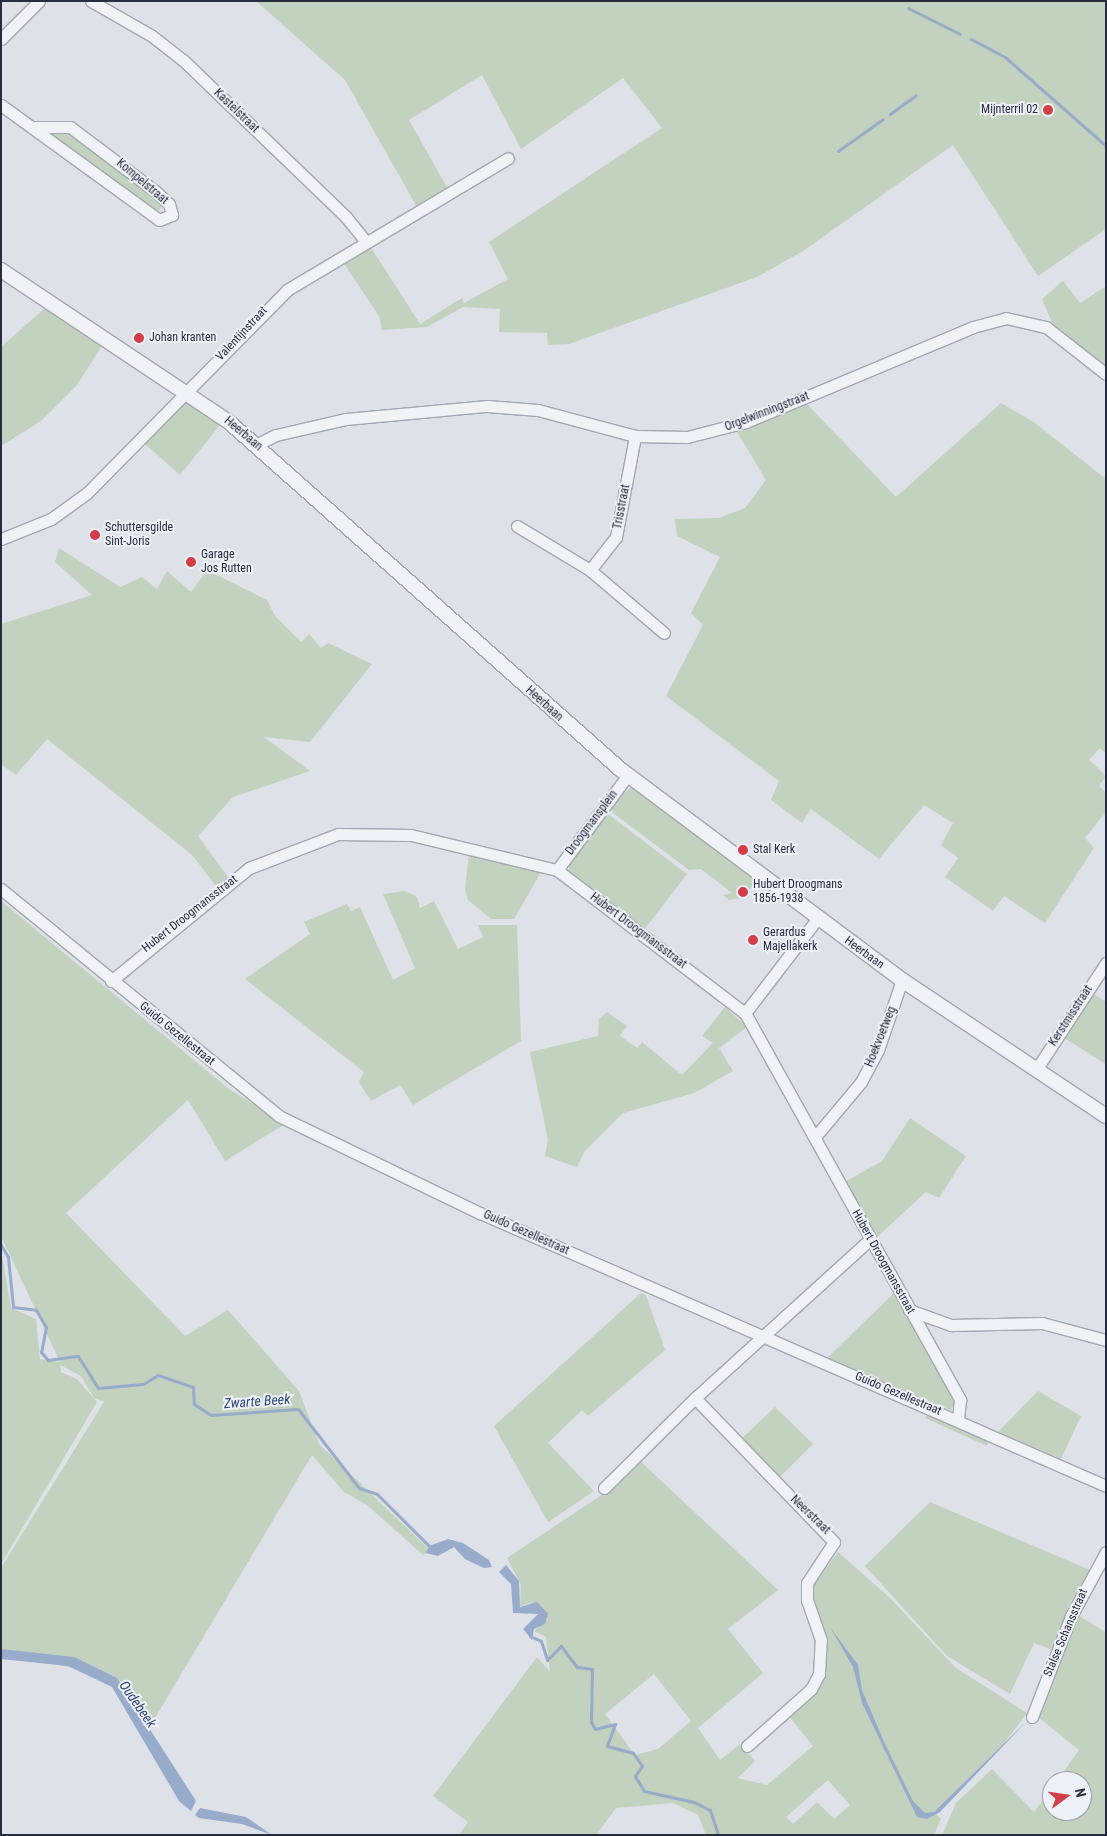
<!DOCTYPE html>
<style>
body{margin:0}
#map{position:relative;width:1107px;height:1836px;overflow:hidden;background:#dee1e8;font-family:"Roboto Condensed",sans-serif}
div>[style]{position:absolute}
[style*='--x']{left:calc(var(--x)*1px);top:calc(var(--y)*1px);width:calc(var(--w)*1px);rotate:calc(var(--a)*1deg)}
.green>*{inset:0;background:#c2d2bf}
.water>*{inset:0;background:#97abca}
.stream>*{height:3px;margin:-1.5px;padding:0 1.5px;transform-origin:1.5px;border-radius:1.5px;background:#97abca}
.roads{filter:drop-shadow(1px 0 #a3a7b2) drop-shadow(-1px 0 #a3a7b2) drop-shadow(0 1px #a3a7b2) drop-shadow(0 -1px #a3a7b2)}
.minor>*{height:11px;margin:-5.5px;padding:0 5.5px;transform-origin:5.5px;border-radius:5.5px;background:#f1f2f6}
.tertiary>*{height:14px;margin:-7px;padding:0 7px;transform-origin:7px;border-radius:7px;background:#f1f2f6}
.dots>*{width:14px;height:14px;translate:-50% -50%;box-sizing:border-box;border:2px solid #edf0f6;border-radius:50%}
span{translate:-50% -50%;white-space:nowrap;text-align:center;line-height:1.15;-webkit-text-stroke:4px #edf0f6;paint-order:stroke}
.poi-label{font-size:12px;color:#272d3f}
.right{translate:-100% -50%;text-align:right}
.left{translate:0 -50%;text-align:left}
.street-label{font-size:12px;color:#272d3f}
.water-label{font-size:14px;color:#304875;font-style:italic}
.frame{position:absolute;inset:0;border:2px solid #272d3f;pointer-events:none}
.north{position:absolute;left:1042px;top:1771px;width:50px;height:50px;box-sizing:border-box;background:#edf0f6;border:1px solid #9ea2ad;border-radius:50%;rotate:76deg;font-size:14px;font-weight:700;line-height:20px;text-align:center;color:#272d3f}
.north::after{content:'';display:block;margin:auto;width:18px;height:22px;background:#d23e47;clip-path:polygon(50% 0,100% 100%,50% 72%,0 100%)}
</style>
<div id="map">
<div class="green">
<i style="clip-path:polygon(256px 1px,1106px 1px,1106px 229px,1038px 276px,953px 145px,803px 251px,757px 277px,569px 344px,548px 345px,547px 333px,499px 332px,500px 309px,463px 307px,427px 327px,382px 330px,379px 316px,343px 262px,370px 246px,420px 324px,462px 298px,464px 303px,508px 279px,489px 242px,662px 128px,623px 78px,521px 149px,482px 75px,409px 120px,448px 189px,417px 207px,345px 80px)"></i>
<i style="clip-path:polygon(66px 128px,162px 205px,160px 210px,155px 211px,42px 131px)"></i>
<i style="clip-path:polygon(1063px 281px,1080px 303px,1106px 286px,1106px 368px,1053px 325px,1042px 299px)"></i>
<i style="clip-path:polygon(45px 308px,103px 344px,77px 385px,41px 421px,1px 446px,1px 347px)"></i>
<i style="clip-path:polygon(185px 399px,220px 425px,180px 475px,144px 443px)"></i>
<i style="clip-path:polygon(805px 402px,896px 497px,1001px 403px,1035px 423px,1106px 479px,1106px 754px,1100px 748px,1089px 760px,1106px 776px,1099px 786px,1106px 792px,1106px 812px,1085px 838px,1094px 848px,1045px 923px,1004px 896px,993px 911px,945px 877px,958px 858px,941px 845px,953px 823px,924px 805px,879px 859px,811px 809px,802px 823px,771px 800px,779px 781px,666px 696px,703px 625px,691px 613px,720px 557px,677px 536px,675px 519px,719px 518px,745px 508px,766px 480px,736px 430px)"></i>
<i style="clip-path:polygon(59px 548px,120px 587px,142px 577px,157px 589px,167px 571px,191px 592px,207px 570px,267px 600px,275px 616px,301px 642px,309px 634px,321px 648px,328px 643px,372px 664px,310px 742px,264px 737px,310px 771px,233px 797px,198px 836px,228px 877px,216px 886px,192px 855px,47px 739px,16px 775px,1px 764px,1px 624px,92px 595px,55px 562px)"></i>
<i style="clip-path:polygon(632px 786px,757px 880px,742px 898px,729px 900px,723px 895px,732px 893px,701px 869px,689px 870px,613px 813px,610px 807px)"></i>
<i style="clip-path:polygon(608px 814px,687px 874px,644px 930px,569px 871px,569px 862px)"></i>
<i style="clip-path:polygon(469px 853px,541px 872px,514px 919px,491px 919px,468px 900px,465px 890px)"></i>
<i style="clip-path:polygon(405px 891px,417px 897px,420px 908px,434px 901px,458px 949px,483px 937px,478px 925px,517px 925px,521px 1041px,413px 1105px,400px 1085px,371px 1101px,359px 1082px,364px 1072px,245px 979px,310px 934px,304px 922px,347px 904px,351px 911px,360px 907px,393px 980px,415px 968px,383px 894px)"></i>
<i style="clip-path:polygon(1px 901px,229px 1089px,285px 1124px,225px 1161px,188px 1100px,66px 1213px,185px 1336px,228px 1310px,299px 1391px,319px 1444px,429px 1549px,438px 1547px,423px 1555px,367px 1505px,344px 1492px,312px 1455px,149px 1728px,117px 1678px,41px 1661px,1px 1659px,1px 1568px,104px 1402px,94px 1398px,81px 1376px,60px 1365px,61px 1372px,77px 1379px,97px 1402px,1px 1564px,1px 1250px,11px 1308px,36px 1319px,40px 1359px,60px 1362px,1px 1236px)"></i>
<i style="clip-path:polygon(1092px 993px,1106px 1002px,1106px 1064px,1064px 1038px)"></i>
<i style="clip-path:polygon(725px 1007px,747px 1027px,719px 1048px,733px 1071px,694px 1093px,623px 1113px,585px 1151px,577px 1167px,545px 1156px,548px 1140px,530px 1052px,598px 1036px,599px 1019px,607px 1012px,627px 1026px,620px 1036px,637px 1048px,642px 1042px,682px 1075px,713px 1043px,702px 1036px)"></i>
<i style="clip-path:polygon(910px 1118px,966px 1156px,939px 1198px,926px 1192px,877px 1237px,845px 1182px,882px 1161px)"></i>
<i style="clip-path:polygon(641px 1293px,646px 1295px,665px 1350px,588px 1416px,582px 1410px,548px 1443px,594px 1491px,548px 1522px,494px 1426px)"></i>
<i style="clip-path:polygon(894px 1293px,955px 1403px,951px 1410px,826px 1359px)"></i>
<i style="clip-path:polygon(1038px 1391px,1081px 1416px,1061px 1459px,998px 1432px)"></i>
<i style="clip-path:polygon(775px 1407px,813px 1444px,778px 1479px,739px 1441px)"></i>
<i style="clip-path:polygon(928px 1413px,990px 1439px,987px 1446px,925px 1418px)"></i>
<i style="clip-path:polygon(evenodd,639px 1460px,778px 1590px,728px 1629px,763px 1673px,698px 1728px,720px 1760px,740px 1744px,755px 1761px,738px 1778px,767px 1785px,813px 1746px,788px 1715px,825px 1669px,827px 1649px,811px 1589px,838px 1552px,890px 1598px,956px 1668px,1027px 1713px,1002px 1746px,934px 1812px,941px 1819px,934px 1835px,706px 1835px,698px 1815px,673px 1803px,616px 1808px,596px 1835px,459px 1835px,468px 1822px,433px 1796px,537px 1657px,550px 1672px,546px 1637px,534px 1631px,548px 1619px,531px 1603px,520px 1606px,521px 1585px,507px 1558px,609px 1490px,639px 1460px,654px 1674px,691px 1721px,658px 1749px,635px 1755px,605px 1714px,654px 1674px,639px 1460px,828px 1780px,850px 1805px,834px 1819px,817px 1802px,793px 1824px,786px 1817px,828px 1780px)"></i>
<i style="clip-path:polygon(930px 1502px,1090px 1570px,1068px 1607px,1053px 1650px,1034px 1643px,1010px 1694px,947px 1656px,865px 1566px)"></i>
<i style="clip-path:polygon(1079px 1616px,1106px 1632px,1106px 1835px,942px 1835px,956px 1803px,992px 1769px,1034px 1812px,1052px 1788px,1052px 1811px,1082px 1811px,1082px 1781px,1057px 1781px,1079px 1750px,1038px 1717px,1037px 1710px)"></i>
</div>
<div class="water">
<i style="clip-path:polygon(448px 1539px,463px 1543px,489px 1560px,492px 1567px,484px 1568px,465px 1559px,454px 1547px,438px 1556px,426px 1553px,429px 1546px)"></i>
<i style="clip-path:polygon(506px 1565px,519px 1581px,520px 1607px,537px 1602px,548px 1614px,545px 1624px,534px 1629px,532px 1640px,523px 1629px,538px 1614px,513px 1613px,511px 1584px,499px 1572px)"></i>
<i style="clip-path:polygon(830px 1627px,858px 1665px,862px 1690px,885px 1744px,913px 1801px,925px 1813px,934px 1812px,1027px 1721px,940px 1812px,927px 1819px,917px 1817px,862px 1703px,853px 1667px)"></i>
<i style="clip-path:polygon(1px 1649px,74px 1657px,117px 1678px,196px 1801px,191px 1811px,179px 1801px,112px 1687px,68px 1666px,1px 1659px)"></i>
<i style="clip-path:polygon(200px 1808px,246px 1817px,272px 1835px,242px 1824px,199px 1818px,195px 1815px)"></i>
</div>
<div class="stream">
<i style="--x:908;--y:8;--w:58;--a:26.6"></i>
<i style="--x:971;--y:39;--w:40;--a:28"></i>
<i style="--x:1006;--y:58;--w:133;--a:41.3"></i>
<i style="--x:890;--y:114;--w:32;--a:-36"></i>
<i style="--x:838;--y:151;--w:55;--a:-35.4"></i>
<i style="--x:1;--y:1245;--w:14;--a:60"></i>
<i style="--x:8;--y:1257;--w:50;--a:84.3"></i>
<i style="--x:13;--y:1307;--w:23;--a:7"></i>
<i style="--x:36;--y:1310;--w:20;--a:60"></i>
<i style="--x:46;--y:1327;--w:25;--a:101"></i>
<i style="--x:41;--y:1352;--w:11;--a:49"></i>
<i style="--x:48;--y:1360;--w:30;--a:-8"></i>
<i style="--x:78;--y:1356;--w:38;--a:58"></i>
<i style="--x:98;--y:1388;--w:45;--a:-5.1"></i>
<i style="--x:143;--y:1384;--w:17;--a:-31"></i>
<i style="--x:158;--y:1375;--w:37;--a:19"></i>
<i style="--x:193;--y:1387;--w:17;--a:87"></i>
<i style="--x:194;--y:1404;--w:20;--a:33"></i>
<i style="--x:211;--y:1415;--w:87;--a:-3.9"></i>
<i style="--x:298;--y:1409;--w:100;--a:52.3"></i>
<i style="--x:359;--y:1488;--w:19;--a:18"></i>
<i style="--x:377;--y:1494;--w:78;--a:45"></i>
<i style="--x:530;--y:1636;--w:12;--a:24"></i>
<i style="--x:541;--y:1641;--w:20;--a:72"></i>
<i style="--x:547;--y:1660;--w:20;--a:-45"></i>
<i style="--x:561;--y:1646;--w:26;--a:53"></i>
<i style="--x:577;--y:1667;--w:15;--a:8"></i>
<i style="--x:592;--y:1669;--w:53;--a:91.1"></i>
<i style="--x:591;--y:1722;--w:8;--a:60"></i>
<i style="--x:595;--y:1729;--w:21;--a:-14"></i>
<i style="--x:615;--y:1724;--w:23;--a:110"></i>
<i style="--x:607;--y:1746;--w:27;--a:15"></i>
<i style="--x:633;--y:1753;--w:16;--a:55"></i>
<i style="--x:642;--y:1766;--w:12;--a:125"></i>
<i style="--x:635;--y:1776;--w:17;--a:59"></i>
<i style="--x:644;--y:1791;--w:51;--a:12.4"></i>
<i style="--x:694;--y:1802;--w:18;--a:27"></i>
<i style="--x:710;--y:1810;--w:26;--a:72"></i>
</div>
<div class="roads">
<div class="minor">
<i style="--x:91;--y:1;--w:70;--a:29.8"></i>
<i style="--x:152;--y:36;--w:39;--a:38"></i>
<i style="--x:183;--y:60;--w:226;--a:43.9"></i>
<i style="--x:346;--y:217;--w:32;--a:51"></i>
<i style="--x:1;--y:39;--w:54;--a:-45"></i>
<i style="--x:1;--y:105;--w:195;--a:36"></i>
<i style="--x:159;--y:220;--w:14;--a:-21"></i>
<i style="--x:172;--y:215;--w:11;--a:-105"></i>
<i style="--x:169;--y:204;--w:19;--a:-137"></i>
<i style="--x:155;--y:191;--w:106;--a:-143"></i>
<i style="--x:70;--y:127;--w:36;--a:180"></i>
<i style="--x:256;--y:445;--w:22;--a:-27"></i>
<i style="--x:276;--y:435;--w:72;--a:-12.9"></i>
<i style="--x:346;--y:419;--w:142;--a:-5.3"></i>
<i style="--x:487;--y:406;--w:51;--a:4.5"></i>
<i style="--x:538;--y:410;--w:100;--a:15"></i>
<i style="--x:635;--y:436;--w:52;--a:1.1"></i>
<i style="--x:687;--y:437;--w:61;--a:-14.3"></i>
<i style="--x:746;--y:422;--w:246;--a:-22.7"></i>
<i style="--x:973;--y:327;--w:34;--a:-15"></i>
<i style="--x:1006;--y:318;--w:41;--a:12.7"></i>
<i style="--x:1046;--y:327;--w:76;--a:38.1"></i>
<i style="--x:517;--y:526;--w:85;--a:31.1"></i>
<i style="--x:590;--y:570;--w:97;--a:40.4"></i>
<i style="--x:1;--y:539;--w:54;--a:-21.8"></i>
<i style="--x:51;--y:519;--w:44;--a:-35.8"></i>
<i style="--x:87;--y:493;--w:285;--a:-45.4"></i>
<i style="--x:287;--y:290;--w:257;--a:-30.8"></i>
<i style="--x:590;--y:570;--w:42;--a:-51.8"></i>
<i style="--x:616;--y:537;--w:103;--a:-79.3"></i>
<i style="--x:557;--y:870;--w:119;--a:-53.2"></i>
<i style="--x:1;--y:889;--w:359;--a:39.2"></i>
<i style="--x:279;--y:1116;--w:223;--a:25.8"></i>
<i style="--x:480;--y:1213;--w:683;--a:23.56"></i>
<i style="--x:111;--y:981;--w:178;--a:-39.3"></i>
<i style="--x:249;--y:868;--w:95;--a:-20.9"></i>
<i style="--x:338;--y:834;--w:73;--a:0.8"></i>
<i style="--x:411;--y:835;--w:150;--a:13.5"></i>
<i style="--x:557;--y:870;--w:236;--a:37.3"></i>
<i style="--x:745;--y:1013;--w:443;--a:60.9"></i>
<i style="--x:960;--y:1400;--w:20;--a:96"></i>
<i style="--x:745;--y:1013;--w:118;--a:-52.5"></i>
<i style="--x:1036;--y:1070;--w:128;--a:-56.8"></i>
<i style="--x:815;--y:1137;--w:72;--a:-50.1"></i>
<i style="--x:861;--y:1082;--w:36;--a:-62"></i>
<i style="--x:878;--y:1050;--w:74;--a:-71.1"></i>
<i style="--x:909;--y:1310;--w:45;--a:19.7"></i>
<i style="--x:951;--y:1325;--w:91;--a:-1.3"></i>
<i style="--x:1042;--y:1323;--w:66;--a:14.9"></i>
<i style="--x:604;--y:1488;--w:128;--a:-44.7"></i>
<i style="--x:1032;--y:1717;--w:108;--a:-68.9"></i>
<i style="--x:1071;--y:1616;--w:73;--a:-61.3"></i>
<i style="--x:747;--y:1746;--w:86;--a:-41.7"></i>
<i style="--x:811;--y:1689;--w:17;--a:-62"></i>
<i style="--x:819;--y:1674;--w:34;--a:-87"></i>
<i style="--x:821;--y:1640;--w:42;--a:-109.3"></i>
<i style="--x:807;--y:1600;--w:17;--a:-90"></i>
<i style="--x:807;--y:1583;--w:49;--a:-56.6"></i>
<i style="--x:834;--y:1542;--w:200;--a:-134"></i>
<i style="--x:695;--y:1398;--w:235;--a:-42.2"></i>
</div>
<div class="tertiary">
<i style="--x:1;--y:270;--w:274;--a:33.7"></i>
<i style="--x:229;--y:422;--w:523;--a:41.59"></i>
<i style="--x:620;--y:769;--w:352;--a:36.8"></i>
<i style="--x:902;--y:980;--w:245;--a:33.7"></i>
</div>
</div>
<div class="dots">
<i style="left:1048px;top:110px;background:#d23e47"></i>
<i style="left:139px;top:338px;background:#d23e47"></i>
<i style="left:95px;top:535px;background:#d23e47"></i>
<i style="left:191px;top:562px;background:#d23e47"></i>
<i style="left:743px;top:850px;background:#d23e47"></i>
<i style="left:743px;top:892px;background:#d23e47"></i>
<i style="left:753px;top:940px;background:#d23e47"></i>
</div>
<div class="poi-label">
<span class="right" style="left:1038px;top:110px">Mijnterril 02</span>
<span class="left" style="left:149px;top:338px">Johan kranten</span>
<span class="left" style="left:105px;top:535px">Schuttersgilde<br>Sint-Joris</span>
<span class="left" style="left:201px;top:562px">Garage<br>Jos Rutten</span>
<span class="left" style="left:753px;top:850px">Stal Kerk</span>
<span class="left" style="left:753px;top:892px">Hubert Droogmans<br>1856-1938</span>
<span class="left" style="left:763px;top:940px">Gerardus<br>Majellakerk</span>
</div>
<div class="street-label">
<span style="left:236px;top:111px;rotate:44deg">Kastelstraat</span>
<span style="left:142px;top:182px;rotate:40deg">Kompelstraat</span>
<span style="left:242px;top:334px;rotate:-47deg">Valentijnstraat</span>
<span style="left:767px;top:412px;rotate:-21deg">Orgelwinningstraat</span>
<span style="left:243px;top:434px;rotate:40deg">Heerbaan</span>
<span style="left:622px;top:507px;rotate:-79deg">Trisstraat</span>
<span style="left:544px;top:704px;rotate:42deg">Heerbaan</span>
<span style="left:592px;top:823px;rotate:-53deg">Droogmansplein</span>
<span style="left:190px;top:914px;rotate:-38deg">Hubert Droogmansstraat</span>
<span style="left:638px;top:931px;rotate:37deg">Hubert Droogmansstraat</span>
<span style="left:864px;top:953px;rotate:36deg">Heerbaan</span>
<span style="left:1071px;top:1016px;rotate:-57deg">Kerstmisstraat</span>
<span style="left:177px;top:1034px;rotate:39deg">Guido Gezellestraat</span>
<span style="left:881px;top:1037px;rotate:-68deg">Hoekvoetweg</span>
<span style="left:526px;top:1233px;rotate:24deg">Guido Gezellestraat</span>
<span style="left:883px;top:1262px;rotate:61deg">Hubert Droogmansstraat</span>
<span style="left:898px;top:1394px;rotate:23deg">Guido Gezellestraat</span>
<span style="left:810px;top:1515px;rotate:44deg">Neerstraat</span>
<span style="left:1066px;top:1633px;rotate:-67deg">Stalse Schansstraat</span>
</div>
<div class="water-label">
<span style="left:257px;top:1401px;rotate:-4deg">Zwarte Beek</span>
<span style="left:138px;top:1704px;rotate:55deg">Oudebeek</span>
</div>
<div class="frame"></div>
<div class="north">N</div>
</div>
